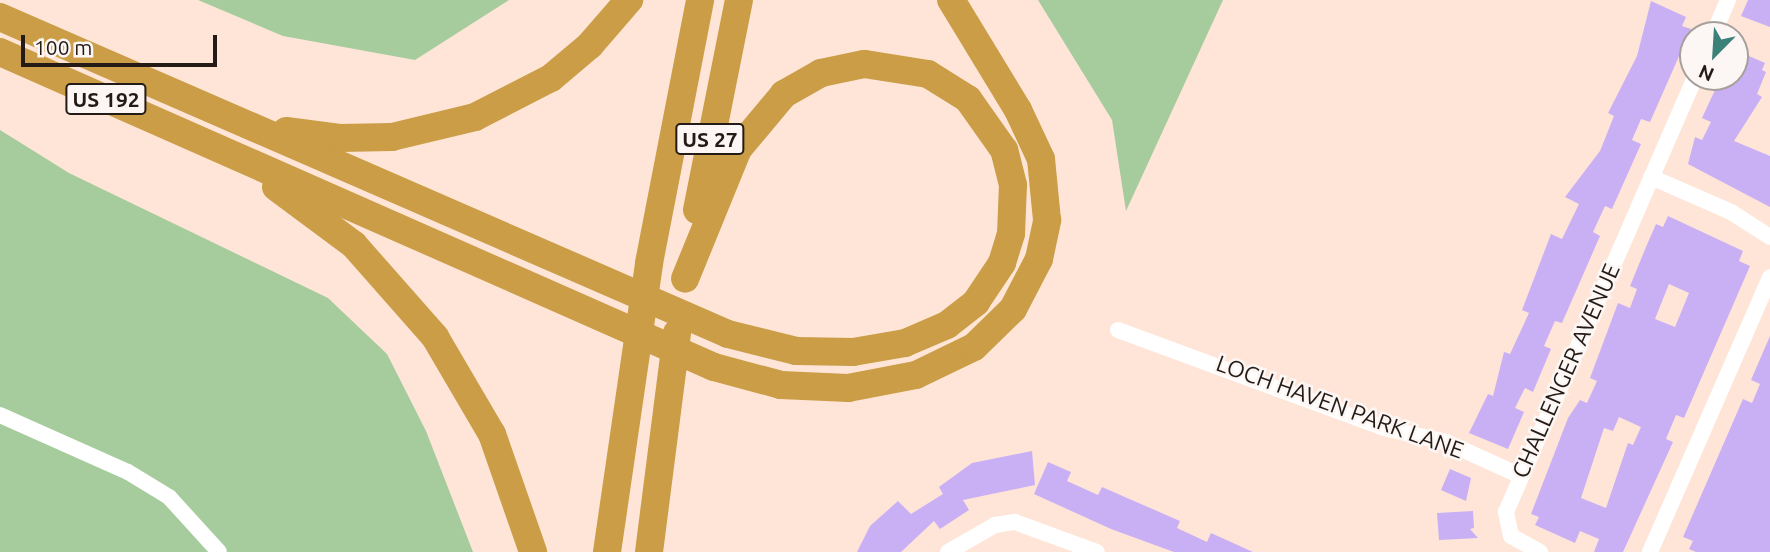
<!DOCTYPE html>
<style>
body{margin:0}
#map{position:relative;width:1770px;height:552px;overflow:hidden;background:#fee5d7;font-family:Ubuntu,sans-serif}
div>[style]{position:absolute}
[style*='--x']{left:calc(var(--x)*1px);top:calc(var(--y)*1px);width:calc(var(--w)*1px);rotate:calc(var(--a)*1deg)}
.green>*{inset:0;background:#a6cc9d}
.building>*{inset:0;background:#c9b0f5}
.street>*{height:16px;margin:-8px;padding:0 8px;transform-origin:8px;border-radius:8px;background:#fff}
.highway>*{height:28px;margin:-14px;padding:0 14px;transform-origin:14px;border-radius:14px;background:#ca9d46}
span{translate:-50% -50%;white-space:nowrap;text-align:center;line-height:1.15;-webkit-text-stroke:5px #fcf7f4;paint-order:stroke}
.shield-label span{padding:2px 5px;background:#fcf7f4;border:2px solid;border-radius:5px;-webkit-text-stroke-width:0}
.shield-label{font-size:21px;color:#241b17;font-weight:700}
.street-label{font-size:23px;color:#241b17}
.north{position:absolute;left:1679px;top:21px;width:70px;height:70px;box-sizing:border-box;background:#fcf7f4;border:2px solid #a69f9c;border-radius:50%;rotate:204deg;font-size:19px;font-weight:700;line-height:28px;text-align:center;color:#241b17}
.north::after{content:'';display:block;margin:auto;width:24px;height:32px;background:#3a817a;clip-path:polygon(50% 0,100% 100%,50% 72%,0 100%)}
.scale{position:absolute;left:21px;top:35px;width:196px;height:32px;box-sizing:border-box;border:4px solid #241b17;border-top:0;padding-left:9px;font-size:21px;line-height:24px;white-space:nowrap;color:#241b17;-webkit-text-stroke:5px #fcf7f4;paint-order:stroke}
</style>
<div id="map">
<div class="green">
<i style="clip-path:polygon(198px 0,509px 0,415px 60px,283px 36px)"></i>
<i style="clip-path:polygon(1038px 0,1223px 0,1126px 211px,1112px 120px)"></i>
<i style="clip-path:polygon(0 130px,69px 173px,328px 298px,387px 354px,426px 431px,473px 552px,0 552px)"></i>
</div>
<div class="building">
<i style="clip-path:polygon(1748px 0,1770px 0,1770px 27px,1741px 16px)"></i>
<i style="clip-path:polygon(1651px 1px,1686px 17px,1682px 26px,1691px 29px,1650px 122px,1641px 119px,1632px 140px,1641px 144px,1612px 209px,1605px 206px,1593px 232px,1600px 236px,1562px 323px,1555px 321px,1544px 346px,1551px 349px,1533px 392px,1525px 388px,1515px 408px,1524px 412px,1508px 449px,1469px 433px,1488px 394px,1493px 396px,1504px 352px,1510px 354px,1529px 313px,1522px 310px,1551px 234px,1562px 239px,1579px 204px,1565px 197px,1600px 151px,1614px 116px,1608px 113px,1637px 56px)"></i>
<i style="clip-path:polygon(1742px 53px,1765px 63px,1762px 70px,1766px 72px,1757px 94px,1762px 97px,1734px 141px,1770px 156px,1770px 207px,1688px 164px,1695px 137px,1702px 140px,1711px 122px,1702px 118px,1721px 77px,1735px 77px,1735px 59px)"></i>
<i style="clip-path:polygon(evenodd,1668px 216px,1743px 251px,1739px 261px,1750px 266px,1684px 418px,1676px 415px,1666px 439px,1673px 442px,1623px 552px,1594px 552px,1599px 539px,1580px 531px,1575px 543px,1535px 525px,1539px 517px,1531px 514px,1568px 418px,1580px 400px,1587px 403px,1597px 381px,1590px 378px,1618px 303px,1630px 308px,1637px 289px,1630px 286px,1646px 247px,1656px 224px,1663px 227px,1668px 216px,1669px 284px,1689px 293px,1675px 327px,1655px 319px,1669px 284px,1668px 216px,1619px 417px,1641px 427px,1633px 445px,1628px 443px,1606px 508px,1581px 498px,1604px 428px,1613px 431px,1619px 417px)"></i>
<i style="clip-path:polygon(1770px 336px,1770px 552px,1696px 552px,1689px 549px,1693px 541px,1683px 537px,1743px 399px,1752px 403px,1760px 384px,1751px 380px)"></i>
<i style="clip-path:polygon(1032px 451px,1035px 485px,963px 500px,969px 510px,940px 529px,934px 521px,901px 552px,857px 552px,870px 526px,898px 501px,911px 514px,943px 494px,939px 487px,972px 463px)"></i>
<i style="clip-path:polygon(1048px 462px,1071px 472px,1067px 481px,1098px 495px,1102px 487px,1180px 521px,1177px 528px,1207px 542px,1211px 533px,1253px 552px,1174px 552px,1111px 529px,1034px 494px)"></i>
<i style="clip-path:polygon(1450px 469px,1471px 478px,1466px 501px,1441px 490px)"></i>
<i style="clip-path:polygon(1473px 511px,1474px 528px,1470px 529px,1478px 538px,1439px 540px,1437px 513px)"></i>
</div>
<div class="street">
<i style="--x:1713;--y:35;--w:38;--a:-67"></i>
<i style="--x:1651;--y:177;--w:87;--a:23.6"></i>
<i style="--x:1731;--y:212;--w:46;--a:32.7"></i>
<i style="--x:1118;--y:330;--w:283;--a:20.2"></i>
<i style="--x:1384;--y:428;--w:64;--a:12.7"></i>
<i style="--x:1446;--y:442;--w:82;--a:24.4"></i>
<i style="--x:0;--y:415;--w:140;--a:24"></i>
<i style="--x:128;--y:472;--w:48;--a:31.4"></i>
<i style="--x:169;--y:497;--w:74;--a:47.7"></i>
<i style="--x:948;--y:552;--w:54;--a:-29.9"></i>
<i style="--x:995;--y:525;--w:20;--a:-9"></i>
<i style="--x:1015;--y:522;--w:87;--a:20.1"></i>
<i style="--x:1540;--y:552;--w:33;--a:-151"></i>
<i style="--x:1511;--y:536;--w:25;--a:-102"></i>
<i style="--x:1506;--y:512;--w:474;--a:-66.5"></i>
<i style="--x:1650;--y:552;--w:300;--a:-66.4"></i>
</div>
<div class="highway">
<i style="--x:0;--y:17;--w:794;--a:23.53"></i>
<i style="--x:728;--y:334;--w:70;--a:14"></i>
<i style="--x:796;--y:351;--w:57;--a:1"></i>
<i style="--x:853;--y:352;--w:53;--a:-9.8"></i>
<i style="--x:905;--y:343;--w:46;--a:-23.2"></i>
<i style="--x:947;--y:325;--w:37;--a:-38"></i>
<i style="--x:976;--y:302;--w:47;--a:-56.3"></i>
<i style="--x:1002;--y:263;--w:30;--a:-73"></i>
<i style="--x:1011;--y:234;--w:49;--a:-87.7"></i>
<i style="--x:1013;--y:185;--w:36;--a:-104"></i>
<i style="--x:1004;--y:150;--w:62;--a:-125.2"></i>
<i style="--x:968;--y:99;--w:47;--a:-148"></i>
<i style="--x:928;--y:74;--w:65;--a:-171.1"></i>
<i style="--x:864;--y:64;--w:44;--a:168.2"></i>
<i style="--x:821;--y:73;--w:43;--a:150.4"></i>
<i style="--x:784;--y:94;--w:72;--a:129.9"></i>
<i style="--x:738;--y:149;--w:140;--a:112.2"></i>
<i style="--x:0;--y:52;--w:780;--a:23.81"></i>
<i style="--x:714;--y:367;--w:69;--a:15"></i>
<i style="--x:781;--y:385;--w:67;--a:2.6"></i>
<i style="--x:848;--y:388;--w:69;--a:-10.8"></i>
<i style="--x:916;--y:375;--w:64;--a:-25.8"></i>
<i style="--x:974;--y:347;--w:54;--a:-44.3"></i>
<i style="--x:1013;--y:309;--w:56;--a:-62.5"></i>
<i style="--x:1039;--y:259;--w:40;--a:-78"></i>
<i style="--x:1047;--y:220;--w:61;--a:-95.6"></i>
<i style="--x:1041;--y:159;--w:54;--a:-115.1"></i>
<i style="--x:1018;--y:110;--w:129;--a:-121.3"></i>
<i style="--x:286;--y:131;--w:54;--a:7.4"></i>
<i style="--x:340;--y:138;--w:52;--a:-1.1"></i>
<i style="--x:392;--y:137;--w:85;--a:-13.5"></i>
<i style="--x:475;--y:117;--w:85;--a:-27.2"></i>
<i style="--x:551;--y:78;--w:51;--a:-40.2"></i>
<i style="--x:590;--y:45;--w:60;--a:-49.1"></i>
<i style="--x:276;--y:187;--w:97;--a:36.6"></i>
<i style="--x:354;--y:245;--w:123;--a:48.6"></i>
<i style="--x:435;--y:337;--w:113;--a:59.6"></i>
<i style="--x:492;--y:434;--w:125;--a:70.8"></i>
<i style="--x:697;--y:210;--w:214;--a:-78.7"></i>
<i style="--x:607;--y:552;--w:292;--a:-81.7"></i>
<i style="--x:649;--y:263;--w:268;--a:-79"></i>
<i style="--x:649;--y:552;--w:221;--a:-82.7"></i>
</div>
<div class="shield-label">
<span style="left:106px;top:99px">US 192</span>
<span style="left:710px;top:139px">US 27</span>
</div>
<div class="street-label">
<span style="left:1566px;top:371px;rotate:-66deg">CHALLENGER AVENUE</span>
<span style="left:1340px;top:407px;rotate:20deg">LOCH HAVEN PARK LANE</span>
</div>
<div class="north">N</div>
<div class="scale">100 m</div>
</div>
